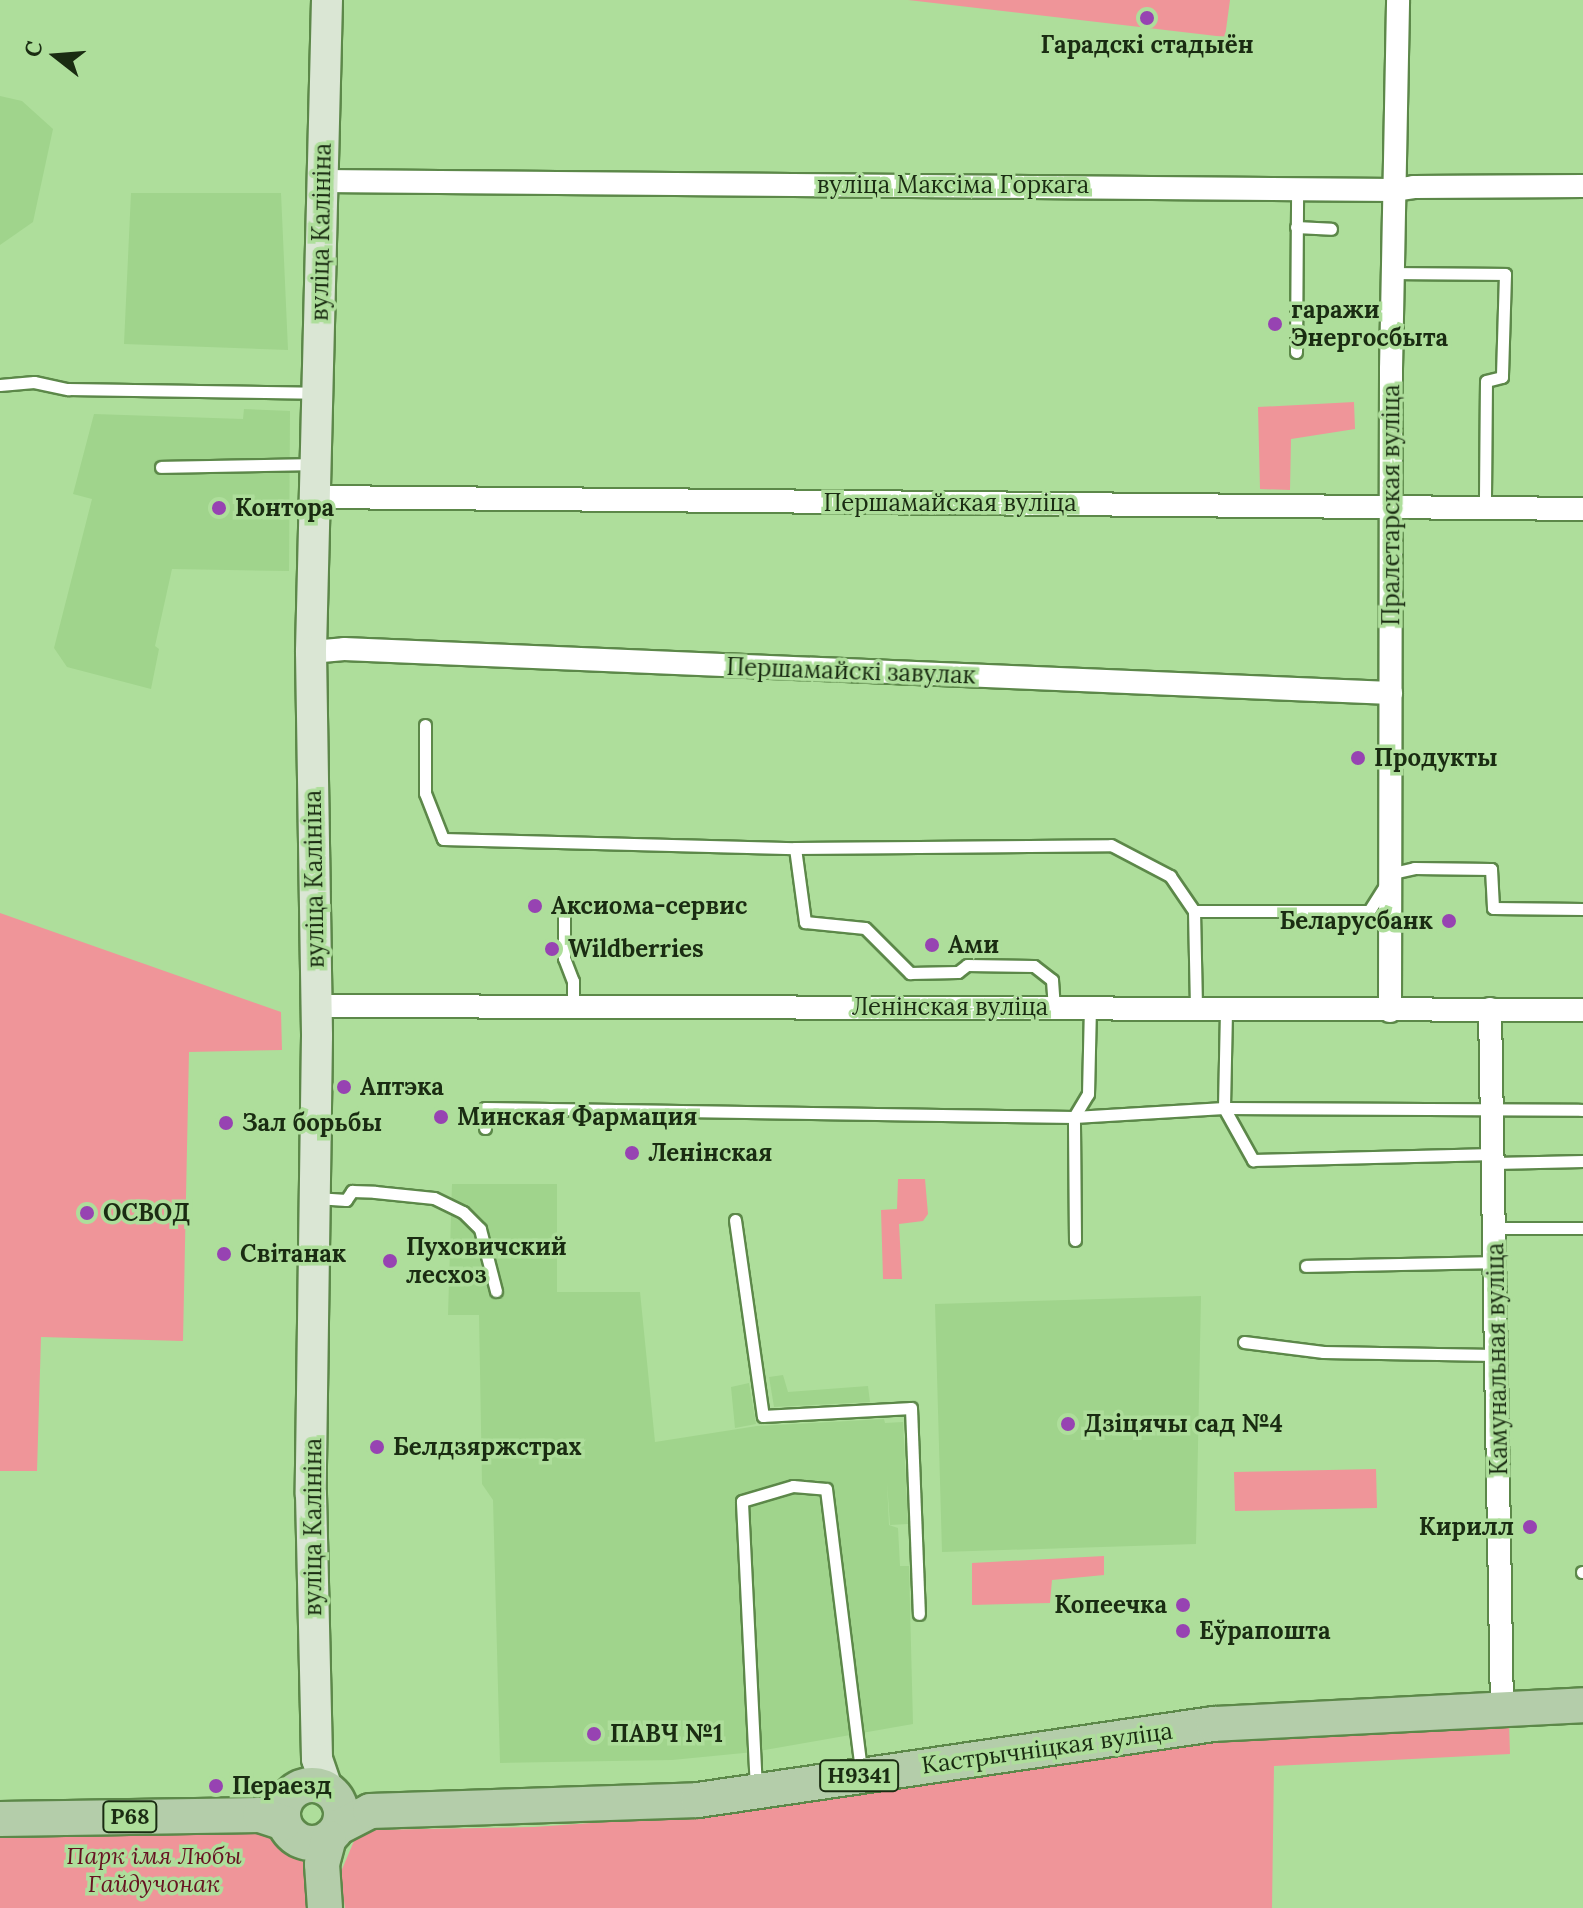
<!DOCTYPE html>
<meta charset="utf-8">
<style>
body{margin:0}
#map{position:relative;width:1583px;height:1908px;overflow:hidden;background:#aede9b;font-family:Lora,serif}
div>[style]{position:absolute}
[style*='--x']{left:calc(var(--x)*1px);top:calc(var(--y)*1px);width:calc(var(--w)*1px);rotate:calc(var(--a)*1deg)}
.built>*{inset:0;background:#a0d48c}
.green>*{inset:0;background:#ef9599}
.roads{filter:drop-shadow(2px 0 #5c8849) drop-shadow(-2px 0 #5c8849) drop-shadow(0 2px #5c8849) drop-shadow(0 -2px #5c8849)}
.service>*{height:11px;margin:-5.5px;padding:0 5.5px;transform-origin:5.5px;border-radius:5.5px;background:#fff}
.minor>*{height:22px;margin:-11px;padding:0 11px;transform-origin:11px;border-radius:11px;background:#fff}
.secondary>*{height:30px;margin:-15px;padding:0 15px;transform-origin:15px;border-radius:15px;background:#dae6d4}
.primary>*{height:34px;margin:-17px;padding:0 17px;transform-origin:17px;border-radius:17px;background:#b4cdaa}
.primary>.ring{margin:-17px;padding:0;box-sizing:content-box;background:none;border:34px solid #b4cdaa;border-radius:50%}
.dots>*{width:22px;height:22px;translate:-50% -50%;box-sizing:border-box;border:4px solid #aede9b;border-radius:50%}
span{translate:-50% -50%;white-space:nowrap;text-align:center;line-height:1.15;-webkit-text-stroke:7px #aede9b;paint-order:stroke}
.shield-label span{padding:2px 6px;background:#aede9b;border:2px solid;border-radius:6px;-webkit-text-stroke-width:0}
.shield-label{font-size:22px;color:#1a2c12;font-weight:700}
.poi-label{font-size:24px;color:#1a2c12;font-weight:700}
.left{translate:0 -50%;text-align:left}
.right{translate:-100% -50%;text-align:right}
.street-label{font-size:24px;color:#1a2c12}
.park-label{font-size:24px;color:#671322;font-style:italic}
.north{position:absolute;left:16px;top:16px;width:80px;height:80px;-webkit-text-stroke:6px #aede9b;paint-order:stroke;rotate:287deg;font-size:22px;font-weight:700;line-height:32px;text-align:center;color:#1a2c12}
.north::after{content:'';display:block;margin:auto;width:28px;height:36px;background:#1a2c12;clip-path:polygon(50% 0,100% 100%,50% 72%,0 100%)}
</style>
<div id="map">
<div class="built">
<i style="clip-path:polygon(0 96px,22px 101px,53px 129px,33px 222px,0 245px)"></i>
<i style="clip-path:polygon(131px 193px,281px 193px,288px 350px,124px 344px)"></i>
<i style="clip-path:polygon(244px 409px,290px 411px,289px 571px,172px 569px,155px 646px,159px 649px,151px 689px,67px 667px,54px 648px,92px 499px,73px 494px,94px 414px,243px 419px)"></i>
<i style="clip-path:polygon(452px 1184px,557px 1184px,557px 1292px,640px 1292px,655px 1442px,757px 1426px,884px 1419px,885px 1423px,903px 1422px,908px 1524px,890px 1525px,887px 1482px,889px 1525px,898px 1528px,900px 1566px,909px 1566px,913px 1724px,754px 1752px,672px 1760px,500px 1763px,493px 1500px,482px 1484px,479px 1315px,448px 1315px)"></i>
<i style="clip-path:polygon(1201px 1296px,1196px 1544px,942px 1552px,935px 1304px)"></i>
<i style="clip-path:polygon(783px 1375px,788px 1392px,868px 1386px,870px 1402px,774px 1407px,769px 1377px)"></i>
<i style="clip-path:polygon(749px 1383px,756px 1424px,735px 1428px,731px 1387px)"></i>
</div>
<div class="green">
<i style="clip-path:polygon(908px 0,1230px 0,1225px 37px)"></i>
<i style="clip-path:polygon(1354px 402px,1355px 429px,1291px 439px,1290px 490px,1260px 489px,1258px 407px)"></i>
<i style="clip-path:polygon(0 913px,281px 1012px,282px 1050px,189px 1052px,183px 1341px,41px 1337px,37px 1471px,0 1471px)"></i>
<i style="clip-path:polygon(898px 1179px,925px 1179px,928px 1214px,923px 1221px,899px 1224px,902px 1279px,883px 1279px,881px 1210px,897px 1209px)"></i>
<i style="clip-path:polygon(1376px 1469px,1377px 1508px,1235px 1511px,1234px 1472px)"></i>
<i style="clip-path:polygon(1104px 1556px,1104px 1575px,1052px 1580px,1050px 1603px,972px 1605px,972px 1563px)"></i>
<i style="clip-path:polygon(1509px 1723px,1510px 1754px,1274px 1766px,1272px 1908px,345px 1908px,340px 1874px,354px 1841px,367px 1830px,534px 1827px,663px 1818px,1214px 1737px)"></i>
<i style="clip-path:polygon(0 1832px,273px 1832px,289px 1839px,301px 1855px,309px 1880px,309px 1908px,0 1908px)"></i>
</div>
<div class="roads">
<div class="service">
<i style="--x:1296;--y:227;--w:35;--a:3"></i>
<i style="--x:1393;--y:273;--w:112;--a:0.5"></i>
<i style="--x:1505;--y:274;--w:103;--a:91.7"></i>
<i style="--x:1502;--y:377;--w:16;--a:166"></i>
<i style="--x:1486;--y:381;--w:127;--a:90.5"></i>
<i style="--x:1296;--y:352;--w:163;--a:-89.6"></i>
<i style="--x:0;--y:385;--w:34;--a:-5"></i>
<i style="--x:34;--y:382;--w:35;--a:12"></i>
<i style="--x:68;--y:389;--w:246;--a:0.9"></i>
<i style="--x:161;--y:467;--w:151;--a:-1.1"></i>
<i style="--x:425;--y:725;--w:68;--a:90"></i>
<i style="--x:425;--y:793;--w:49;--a:68.6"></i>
<i style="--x:443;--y:839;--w:352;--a:1.5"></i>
<i style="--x:795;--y:848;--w:316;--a:-0.5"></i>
<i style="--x:1111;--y:845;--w:67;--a:27.7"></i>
<i style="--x:1170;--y:876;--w:42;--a:55.6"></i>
<i style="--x:1194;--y:911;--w:175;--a:0"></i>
<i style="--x:1369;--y:911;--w:45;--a:-57.7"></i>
<i style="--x:1393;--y:873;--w:22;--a:-13"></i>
<i style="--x:1414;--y:868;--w:77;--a:0.7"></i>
<i style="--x:1491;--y:869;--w:39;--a:87"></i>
<i style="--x:1493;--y:908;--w:90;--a:0.6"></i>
<i style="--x:795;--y:848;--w:75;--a:82.3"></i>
<i style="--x:805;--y:922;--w:60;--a:5.7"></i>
<i style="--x:865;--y:928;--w:64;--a:45"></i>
<i style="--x:910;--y:973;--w:48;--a:-1.2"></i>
<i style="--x:958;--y:972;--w:11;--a:-38"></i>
<i style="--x:967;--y:965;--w:67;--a:0.9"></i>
<i style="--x:1034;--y:966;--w:23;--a:38"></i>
<i style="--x:1052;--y:980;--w:27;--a:86"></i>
<i style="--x:564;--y:911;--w:47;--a:90"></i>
<i style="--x:564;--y:958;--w:25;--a:69"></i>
<i style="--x:573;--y:981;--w:23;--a:90"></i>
<i style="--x:1194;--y:911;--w:99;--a:88.8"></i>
<i style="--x:1226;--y:1011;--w:97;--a:91.2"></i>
<i style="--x:1224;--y:1108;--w:60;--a:60.9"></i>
<i style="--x:1253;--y:1160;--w:241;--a:-1.4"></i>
<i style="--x:485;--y:1128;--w:20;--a:-90"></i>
<i style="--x:485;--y:1108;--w:589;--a:0.88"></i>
<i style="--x:1074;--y:1117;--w:27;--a:-59"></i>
<i style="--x:1088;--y:1094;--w:86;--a:-88.7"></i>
<i style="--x:1494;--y:1163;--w:89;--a:-1.3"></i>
<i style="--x:316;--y:1198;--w:30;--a:4"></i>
<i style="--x:346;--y:1200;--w:11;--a:-56"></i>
<i style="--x:352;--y:1191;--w:23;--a:2"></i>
<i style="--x:375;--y:1192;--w:59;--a:5.8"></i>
<i style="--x:434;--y:1198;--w:32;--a:26"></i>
<i style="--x:463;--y:1212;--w:24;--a:45"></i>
<i style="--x:480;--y:1229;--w:64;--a:75.5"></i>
<i style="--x:735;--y:1220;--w:198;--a:81.9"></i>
<i style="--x:763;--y:1416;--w:148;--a:-3.1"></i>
<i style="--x:911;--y:1408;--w:206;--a:87.8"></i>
<i style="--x:1495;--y:1228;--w:88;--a:0"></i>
<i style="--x:1075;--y:1240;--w:123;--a:-90.5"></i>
<i style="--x:1074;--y:1117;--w:150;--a:-3.4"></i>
<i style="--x:1224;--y:1108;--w:359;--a:0.3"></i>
<i style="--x:1306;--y:1266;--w:189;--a:-1.2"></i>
<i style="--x:1244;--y:1342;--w:80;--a:7.2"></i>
<i style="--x:1323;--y:1352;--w:172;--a:1"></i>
<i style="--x:1582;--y:1572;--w:1;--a:0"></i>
<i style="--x:756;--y:1789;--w:288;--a:-92.8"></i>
<i style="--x:742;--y:1501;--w:53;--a:-16.4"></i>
<i style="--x:793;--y:1486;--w:33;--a:5"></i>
<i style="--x:826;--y:1489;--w:284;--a:82.9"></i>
</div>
<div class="minor">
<i style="--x:322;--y:181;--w:1073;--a:0.48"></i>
<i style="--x:1395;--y:190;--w:19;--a:-9"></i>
<i style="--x:1414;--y:187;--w:169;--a:-0.3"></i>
<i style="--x:316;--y:497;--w:1267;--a:0.54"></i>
<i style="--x:311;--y:652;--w:33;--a:-5"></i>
<i style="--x:344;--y:649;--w:1048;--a:2.41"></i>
<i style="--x:316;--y:1006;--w:1267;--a:0.18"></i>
<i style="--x:1490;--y:1009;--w:700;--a:89.02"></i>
<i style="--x:1390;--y:1011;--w:642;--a:-89.91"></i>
<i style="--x:1391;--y:369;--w:369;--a:-88.9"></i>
</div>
<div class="secondary">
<i style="--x:327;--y:0;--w:652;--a:91.41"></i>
<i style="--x:311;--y:652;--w:384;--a:89.1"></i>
<i style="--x:317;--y:1036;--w:458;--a:90.8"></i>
<i style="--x:311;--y:1494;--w:265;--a:88.7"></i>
<i style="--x:317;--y:1759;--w:31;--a:71"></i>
</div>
<div class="primary">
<i class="ring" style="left:283px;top:1785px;width:24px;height:24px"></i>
<i style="--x:0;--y:1819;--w:260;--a:-0.9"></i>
<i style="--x:260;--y:1815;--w:25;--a:18"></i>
<i style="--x:339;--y:1827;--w:35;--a:-27"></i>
<i style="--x:370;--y:1811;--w:328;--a:-1.9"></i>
<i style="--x:698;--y:1800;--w:521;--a:-8.39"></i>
<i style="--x:1213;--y:1724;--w:370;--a:-2.9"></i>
<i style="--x:325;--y:1908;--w:44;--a:-93.9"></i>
<i style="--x:322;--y:1864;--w:27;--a:-75"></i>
</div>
</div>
<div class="dots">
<i style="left:1147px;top:18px;background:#9743b2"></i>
<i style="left:1275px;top:324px;background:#9743b2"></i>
<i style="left:219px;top:508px;background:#9743b2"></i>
<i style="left:1358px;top:758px;background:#9743b2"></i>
<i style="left:535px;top:906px;background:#9743b2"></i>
<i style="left:1449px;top:921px;background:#9743b2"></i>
<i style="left:932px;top:945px;background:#9743b2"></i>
<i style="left:552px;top:949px;background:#9743b2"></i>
<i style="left:344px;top:1087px;background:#9743b2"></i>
<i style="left:441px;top:1117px;background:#9743b2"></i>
<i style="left:226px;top:1123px;background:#9743b2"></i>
<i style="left:632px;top:1153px;background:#9743b2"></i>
<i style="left:87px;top:1213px;background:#9743b2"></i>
<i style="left:224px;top:1254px;background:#9743b2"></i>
<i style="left:390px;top:1261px;background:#9743b2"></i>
<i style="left:1068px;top:1424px;background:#9743b2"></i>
<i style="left:377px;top:1447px;background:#9743b2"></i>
<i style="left:1530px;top:1527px;background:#9743b2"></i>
<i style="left:1183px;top:1605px;background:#9743b2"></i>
<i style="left:1183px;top:1631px;background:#9743b2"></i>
<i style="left:594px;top:1734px;background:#9743b2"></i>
<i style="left:216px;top:1786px;background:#9743b2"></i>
</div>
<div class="shield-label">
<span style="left:859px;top:1776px">Н9341</span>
<span style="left:130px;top:1817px">Р68</span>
</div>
<div class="poi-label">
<span style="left:1147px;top:45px">Гарадскі стадыён</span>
<span class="left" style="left:1291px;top:324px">гаражи<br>Энергосбыта</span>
<span class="left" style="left:235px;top:508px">Контора</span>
<span class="left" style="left:1374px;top:758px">Продукты</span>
<span class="left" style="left:551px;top:906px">Аксиома-сервис</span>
<span class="right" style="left:1433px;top:921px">Беларусбанк</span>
<span class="left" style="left:948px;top:945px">Ами</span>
<span class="left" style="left:568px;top:949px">Wildberries</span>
<span class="left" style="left:360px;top:1087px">Аптэка</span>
<span class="left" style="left:457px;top:1117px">Минская Фармация</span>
<span class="left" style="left:242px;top:1123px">Зал борьбы</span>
<span class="left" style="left:648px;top:1153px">Ленінская</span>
<span class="left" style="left:103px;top:1213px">ОСВОД</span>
<span class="left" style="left:406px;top:1261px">Пуховичский<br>лесхоз</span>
<span class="left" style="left:240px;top:1254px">Світанак</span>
<span class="left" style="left:1084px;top:1424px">Дзіцячы сад №4</span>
<span class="left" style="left:393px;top:1447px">Белдзяржстрах</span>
<span class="right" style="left:1514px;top:1527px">Кирилл</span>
<span class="right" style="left:1167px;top:1605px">Копеечка</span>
<span class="left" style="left:1199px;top:1631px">Еўрапошта</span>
<span class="left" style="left:610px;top:1734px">ПАВЧ №1</span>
<span class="left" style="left:232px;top:1786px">Пераезд</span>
</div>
<div class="street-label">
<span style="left:953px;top:185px">вуліца Максіма Горкага</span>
<span style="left:321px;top:232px;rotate:-89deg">вуліца Калініна</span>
<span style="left:950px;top:503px">Першамайская вуліца</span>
<span style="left:1391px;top:505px;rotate:-90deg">Пралетарская вуліца</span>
<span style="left:851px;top:671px;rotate:2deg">Першамайскі завулак</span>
<span style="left:314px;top:879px;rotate:-91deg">вуліца Калініна</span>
<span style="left:950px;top:1007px">Ленінская вуліца</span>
<span style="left:1497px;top:1359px;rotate:-91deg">Камунальная вуліца</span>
<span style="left:313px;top:1527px;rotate:-90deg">вуліца Калініна</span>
<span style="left:1047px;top:1748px;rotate:-8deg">Кастрычніцкая вуліца</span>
</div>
<div class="park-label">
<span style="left:154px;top:1870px">Парк імя Любы<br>Гайдучонак</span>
</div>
<div class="north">С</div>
</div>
